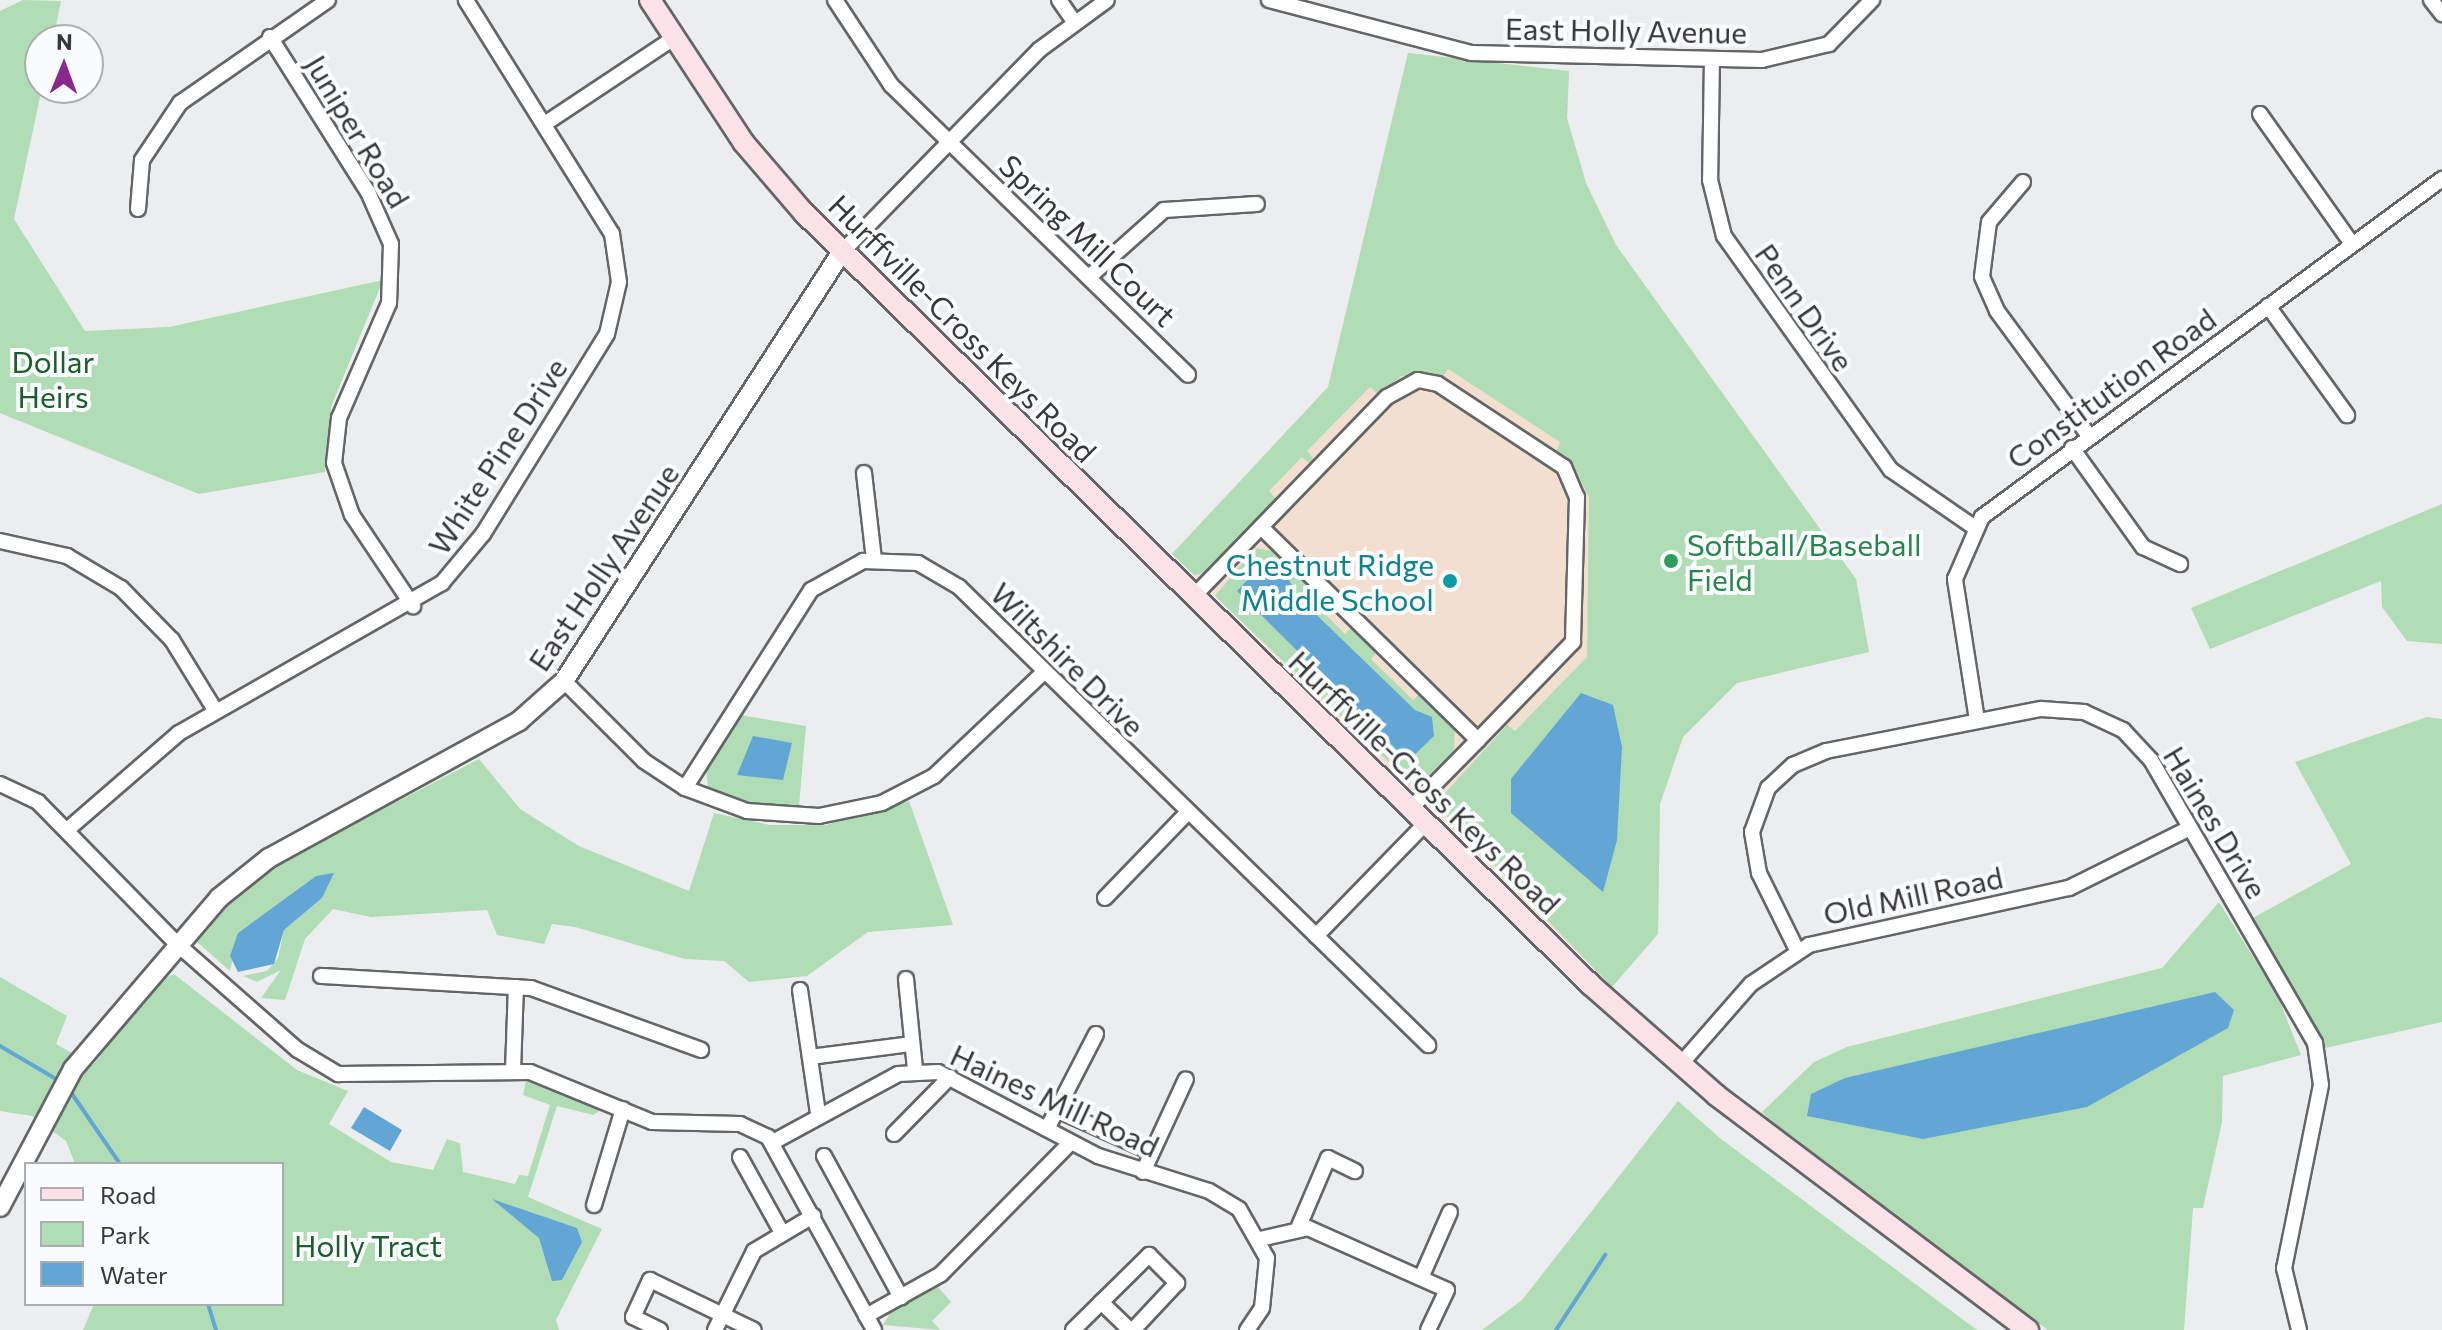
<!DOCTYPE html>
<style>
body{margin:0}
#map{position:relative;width:2442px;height:1330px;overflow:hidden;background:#ecedef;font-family:Commissioner,sans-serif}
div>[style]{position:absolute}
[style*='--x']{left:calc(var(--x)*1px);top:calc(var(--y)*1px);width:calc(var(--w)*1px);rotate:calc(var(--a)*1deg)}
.education>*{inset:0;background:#f3dfd0}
.green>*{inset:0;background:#b0ddb6}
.water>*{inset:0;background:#61a6d5}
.stream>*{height:4px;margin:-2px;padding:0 2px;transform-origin:2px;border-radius:2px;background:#61a6d5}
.roads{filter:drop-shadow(2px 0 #646566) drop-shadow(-2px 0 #646566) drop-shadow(0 2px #646566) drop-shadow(0 -2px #646566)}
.minor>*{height:14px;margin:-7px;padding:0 7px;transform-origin:7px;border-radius:7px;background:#fff}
.tertiary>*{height:18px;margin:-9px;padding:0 9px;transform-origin:9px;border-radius:9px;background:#fff}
.secondary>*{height:20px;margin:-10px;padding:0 10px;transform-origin:10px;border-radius:10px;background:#fae2e8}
.dots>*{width:22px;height:22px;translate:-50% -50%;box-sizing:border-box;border:4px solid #f9fbfc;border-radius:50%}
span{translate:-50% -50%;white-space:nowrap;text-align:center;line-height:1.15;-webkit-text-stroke:8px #f9fbfc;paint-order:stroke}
.street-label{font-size:30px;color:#383839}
.park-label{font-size:30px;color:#1b5d2c}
.leisure-label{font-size:30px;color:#27864d}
.left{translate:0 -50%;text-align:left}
.culture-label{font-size:30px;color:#0d838f}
.right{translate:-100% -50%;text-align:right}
.legend{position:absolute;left:24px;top:1162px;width:260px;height:144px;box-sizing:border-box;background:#f9fbfc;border:2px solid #acadae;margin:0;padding:10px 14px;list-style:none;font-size:24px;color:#383839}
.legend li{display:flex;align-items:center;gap:16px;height:40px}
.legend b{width:40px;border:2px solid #acadae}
.north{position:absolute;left:24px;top:24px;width:80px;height:80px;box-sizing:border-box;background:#f9fbfc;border:2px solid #acadae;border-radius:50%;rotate:1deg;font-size:22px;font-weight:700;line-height:32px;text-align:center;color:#383839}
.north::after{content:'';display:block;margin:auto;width:28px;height:36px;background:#8a278f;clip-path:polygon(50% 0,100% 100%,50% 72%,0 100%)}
</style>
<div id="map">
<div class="education">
<i style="clip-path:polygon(1408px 53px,1569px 71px,1567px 118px,1586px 183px,1616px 245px,1856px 579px,1869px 652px,1737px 683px,1683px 737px,1660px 804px,1658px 934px,1612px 987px,1172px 554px,1328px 387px)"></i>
</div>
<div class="green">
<i style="clip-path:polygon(23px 0,61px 1px,53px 40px,40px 40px,42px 88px,14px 219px,85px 331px,169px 327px,383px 280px,331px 407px,325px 472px,199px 494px,0 413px,0 11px)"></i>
<i style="clip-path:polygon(1408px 53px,1569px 71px,1567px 118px,1586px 183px,1616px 245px,1856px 579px,1869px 652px,1737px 683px,1683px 737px,1660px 804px,1658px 934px,1612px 987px,1435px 804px,1507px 725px,1515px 731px,1587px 657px,1589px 497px,1573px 465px,1556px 452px,1560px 442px,1448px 369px,1442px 378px,1401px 376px,1379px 395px,1370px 387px,1307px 451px,1315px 460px,1311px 465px,1302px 457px,1269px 491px,1277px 500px,1204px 573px,1194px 575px,1172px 554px,1328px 387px)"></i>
<i style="clip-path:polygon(2442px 504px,2442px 644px,2407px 641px,2382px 607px,2381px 581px,2210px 649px,2191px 608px)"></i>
<i style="clip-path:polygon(1255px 548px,1277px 552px,1311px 584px,1303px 592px,1345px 634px,1353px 626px,1378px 651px,1371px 659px,1413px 700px,1422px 692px,1455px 725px,1454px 750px,1416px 788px,1215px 596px)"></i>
<i style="clip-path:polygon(740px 715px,806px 726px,799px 806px,749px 802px,708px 788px,706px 769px)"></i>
<i style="clip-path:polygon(2427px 717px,2442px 719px,2442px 1022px,2325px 1048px,2251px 919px,2351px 864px,2295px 762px)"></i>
<i style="clip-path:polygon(479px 759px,520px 809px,579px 846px,689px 891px,714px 813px,770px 825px,826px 825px,909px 801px,953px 925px,868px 932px,807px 976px,749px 982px,724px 961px,685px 959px,575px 927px,552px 924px,544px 944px,497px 935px,487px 910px,371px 917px,333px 909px,305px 939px,285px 1000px,261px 998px,281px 970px,257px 982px,243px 976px,267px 971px,278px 958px,284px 930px,322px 898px,316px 876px,238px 933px,230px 971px,197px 942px,235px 898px,289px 858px)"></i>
<i style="clip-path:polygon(2219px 902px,2278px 997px,2301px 1055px,2223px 1076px,2222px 1122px,2203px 1208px,2193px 1208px,2184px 1330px,2048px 1330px,1793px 1143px,1762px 1112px,1814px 1062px,1847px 1047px,2162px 968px)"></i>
<i style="clip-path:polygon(174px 974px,297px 1070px,348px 1091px,329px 1124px,391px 1162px,433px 1170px,447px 1139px,460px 1143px,463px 1172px,515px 1184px,519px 1175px,528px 1176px,550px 1105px,523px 1095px,526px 1081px,604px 1108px,593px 1115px,557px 1106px,528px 1197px,602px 1229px,556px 1320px,559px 1330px,83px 1330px,94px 1304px,282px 1304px,282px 1164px,75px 1164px,66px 1141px,32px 1116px,0 1111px,0 977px,67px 1016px,56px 1044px,93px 1065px,159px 981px)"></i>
<i style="clip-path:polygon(1678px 1101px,1721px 1139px,1977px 1330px,1482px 1330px,1522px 1300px)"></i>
<i style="clip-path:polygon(938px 1287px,951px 1302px,932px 1321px,940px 1330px,883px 1325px,893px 1308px)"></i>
</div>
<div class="water">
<i style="clip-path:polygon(1266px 560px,1283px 566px,1296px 595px,1415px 710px,1432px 717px,1434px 736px,1408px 761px,1237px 591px)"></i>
<i style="clip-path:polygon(1581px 693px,1613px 705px,1622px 747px,1617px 840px,1603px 892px,1511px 813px,1511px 779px)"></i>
<i style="clip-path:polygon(753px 736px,792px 743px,783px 780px,737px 775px)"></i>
<i style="clip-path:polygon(334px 873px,322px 898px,284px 930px,274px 964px,238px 972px,230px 956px,238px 933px,316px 876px)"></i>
<i style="clip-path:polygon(2215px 992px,2234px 1010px,2228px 1028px,2087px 1107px,1923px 1139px,1807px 1116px,1811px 1094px,1845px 1078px)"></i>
<i style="clip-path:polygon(364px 1107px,402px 1130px,390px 1151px,351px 1128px)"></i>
<i style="clip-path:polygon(492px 1199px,577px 1228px,582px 1242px,562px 1280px,552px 1281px,539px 1238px)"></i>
</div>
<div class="stream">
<i style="--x:0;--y:1046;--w:71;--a:30.5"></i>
<i style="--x:68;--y:1088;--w:92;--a:55.6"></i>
<i style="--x:208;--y:1304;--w:27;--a:73"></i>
<i style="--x:1556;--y:1330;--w:90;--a:-56.8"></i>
</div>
<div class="roads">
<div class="minor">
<i style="--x:835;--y:0;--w:102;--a:56.6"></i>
<i style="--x:891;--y:85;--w:415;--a:44.3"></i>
<i style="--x:1059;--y:0;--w:24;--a:55"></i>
<i style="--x:1269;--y:0;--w:209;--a:14.7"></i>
<i style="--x:1471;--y:53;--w:291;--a:1.4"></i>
<i style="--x:1762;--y:60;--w:69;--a:-13.4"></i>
<i style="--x:1829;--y:44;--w:62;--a:-45.7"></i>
<i style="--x:2431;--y:0;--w:18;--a:52"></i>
<i style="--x:270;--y:37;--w:183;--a:57.7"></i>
<i style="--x:368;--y:192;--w:57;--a:66.1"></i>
<i style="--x:391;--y:244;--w:59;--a:91.9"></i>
<i style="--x:389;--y:303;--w:125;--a:113.5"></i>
<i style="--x:339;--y:418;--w:45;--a:96.3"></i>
<i style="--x:334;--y:463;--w:55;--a:70.9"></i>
<i style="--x:352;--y:515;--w:110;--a:56.2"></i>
<i style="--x:1712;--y:59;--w:121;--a:90.9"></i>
<i style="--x:1710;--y:180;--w:58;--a:76"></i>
<i style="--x:1724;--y:236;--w:287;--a:54.5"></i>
<i style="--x:1891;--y:470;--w:101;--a:34.5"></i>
<i style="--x:2260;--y:114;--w:159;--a:54.7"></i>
<i style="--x:546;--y:123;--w:154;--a:-33.6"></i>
<i style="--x:2023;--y:182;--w:52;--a:130.4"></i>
<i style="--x:1989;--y:222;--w:55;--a:97.3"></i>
<i style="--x:1982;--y:277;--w:37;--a:66"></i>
<i style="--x:1997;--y:311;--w:155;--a:53.6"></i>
<i style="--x:138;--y:209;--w:49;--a:-85.3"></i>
<i style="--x:142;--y:160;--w:69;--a:-56.3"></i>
<i style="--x:180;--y:103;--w:180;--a:-34.8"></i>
<i style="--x:841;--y:253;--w:284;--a:-45.7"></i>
<i style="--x:1039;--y:50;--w:84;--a:-36.3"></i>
<i style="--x:1089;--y:277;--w:101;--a:-41.8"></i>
<i style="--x:1164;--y:210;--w:93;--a:-3.7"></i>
<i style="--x:2268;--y:306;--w:135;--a:54.1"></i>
<i style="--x:2072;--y:448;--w:122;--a:54.4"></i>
<i style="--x:2143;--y:547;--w:41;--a:24.7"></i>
<i style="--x:864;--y:473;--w:87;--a:83.4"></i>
<i style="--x:1261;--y:527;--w:304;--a:44.5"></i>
<i style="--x:1478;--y:740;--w:97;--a:134.6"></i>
<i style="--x:0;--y:541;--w:69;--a:12.6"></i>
<i style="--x:67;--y:556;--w:63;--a:30.7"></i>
<i style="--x:121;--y:588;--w:73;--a:45.6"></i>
<i style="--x:172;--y:640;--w:82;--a:58.4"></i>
<i style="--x:1193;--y:597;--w:279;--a:-45.9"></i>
<i style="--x:1387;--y:397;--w:35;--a:-29"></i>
<i style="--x:1418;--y:380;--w:20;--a:11"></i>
<i style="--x:1438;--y:384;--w:151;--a:33.4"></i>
<i style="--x:1564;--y:467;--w:33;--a:67"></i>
<i style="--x:1577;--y:497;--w:145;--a:91.6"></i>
<i style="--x:1573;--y:642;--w:136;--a:134.1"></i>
<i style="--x:564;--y:681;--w:113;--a:45"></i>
<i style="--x:644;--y:761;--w:49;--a:33.4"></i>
<i style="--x:685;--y:788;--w:66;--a:20.4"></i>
<i style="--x:747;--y:811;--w:72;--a:4"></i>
<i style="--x:819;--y:816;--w:64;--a:-11.7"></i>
<i style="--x:882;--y:803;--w:59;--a:-27.4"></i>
<i style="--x:934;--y:776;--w:151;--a:-43.4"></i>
<i style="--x:1977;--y:720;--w:143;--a:-98.9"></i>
<i style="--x:1955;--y:579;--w:68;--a:-66.5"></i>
<i style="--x:1982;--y:517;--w:571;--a:-36.31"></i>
<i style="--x:0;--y:784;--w:42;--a:25.3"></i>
<i style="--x:38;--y:802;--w:197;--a:45.6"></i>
<i style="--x:176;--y:943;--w:162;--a:41.3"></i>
<i style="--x:298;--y:1050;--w:47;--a:31"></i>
<i style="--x:338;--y:1074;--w:192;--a:-0.6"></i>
<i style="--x:530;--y:1072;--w:132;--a:22.3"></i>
<i style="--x:652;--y:1122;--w:88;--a:1.3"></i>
<i style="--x:740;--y:1124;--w:31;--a:25"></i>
<i style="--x:768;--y:1137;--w:220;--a:61.2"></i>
<i style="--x:685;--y:788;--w:235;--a:-57.5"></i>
<i style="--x:811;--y:590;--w:60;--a:-29.1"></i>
<i style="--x:863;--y:561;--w:55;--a:2.1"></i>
<i style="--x:918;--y:563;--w:48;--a:30.3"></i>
<i style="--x:959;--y:587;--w:656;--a:44.32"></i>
<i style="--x:67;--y:830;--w:148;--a:-40.9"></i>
<i style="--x:179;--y:733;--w:303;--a:-29.7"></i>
<i style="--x:442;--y:583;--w:64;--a:-50.1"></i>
<i style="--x:483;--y:534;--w:235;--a:-58.2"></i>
<i style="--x:607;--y:334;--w:53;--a:-77"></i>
<i style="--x:619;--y:282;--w:49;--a:-98.3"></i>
<i style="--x:612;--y:234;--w:276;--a:-122"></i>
<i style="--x:1105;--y:898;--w:120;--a:-46"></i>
<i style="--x:1316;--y:936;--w:156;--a:-45.8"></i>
<i style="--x:1797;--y:950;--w:86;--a:-116.3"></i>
<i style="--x:1759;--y:873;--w:42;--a:-99.7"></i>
<i style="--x:1752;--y:832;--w:47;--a:-70"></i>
<i style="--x:1768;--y:788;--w:34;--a:-43"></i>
<i style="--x:1793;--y:765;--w:36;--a:-23"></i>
<i style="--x:1826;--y:751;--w:219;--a:-11.1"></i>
<i style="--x:2041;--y:709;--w:43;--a:4"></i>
<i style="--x:2084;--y:712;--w:43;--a:24.8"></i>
<i style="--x:2123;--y:730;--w:41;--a:47"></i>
<i style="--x:2151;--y:760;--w:327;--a:59.9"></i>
<i style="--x:2315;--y:1043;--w:42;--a:81.9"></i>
<i style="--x:2321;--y:1085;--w:187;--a:101.4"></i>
<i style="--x:2284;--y:1268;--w:64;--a:76.4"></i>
<i style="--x:321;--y:976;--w:210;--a:3.3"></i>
<i style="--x:531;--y:988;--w:181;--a:20"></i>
<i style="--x:906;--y:979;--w:90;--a:84.3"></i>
<i style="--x:800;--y:990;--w:125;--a:81.7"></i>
<i style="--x:810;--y:1057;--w:103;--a:-7.3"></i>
<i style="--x:1680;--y:1065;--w:108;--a:-48.8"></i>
<i style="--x:1751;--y:984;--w:70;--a:-33.9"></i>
<i style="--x:1809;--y:945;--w:266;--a:-12.4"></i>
<i style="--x:2069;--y:888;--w:135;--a:-26.4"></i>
<i style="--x:513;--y:1071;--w:84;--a:-88"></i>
<i style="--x:1058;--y:1110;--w:102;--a:24.3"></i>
<i style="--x:1047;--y:1129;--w:107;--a:-62.7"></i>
<i style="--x:894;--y:1134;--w:80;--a:-45.5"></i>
<i style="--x:773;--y:1142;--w:142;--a:-28.5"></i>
<i style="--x:898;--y:1074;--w:40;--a:-2.9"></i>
<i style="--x:938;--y:1072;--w:181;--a:27.7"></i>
<i style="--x:1098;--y:1156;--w:116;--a:17.5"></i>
<i style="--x:1209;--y:1191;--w:35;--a:31"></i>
<i style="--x:1239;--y:1209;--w:56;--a:60.3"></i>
<i style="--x:1267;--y:1258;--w:50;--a:95.7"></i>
<i style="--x:1262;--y:1308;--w:27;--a:124"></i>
<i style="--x:824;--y:1156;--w:161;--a:61.4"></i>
<i style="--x:740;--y:1157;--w:85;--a:61"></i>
<i style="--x:1143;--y:1172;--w:102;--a:-65.2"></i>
<i style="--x:594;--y:1205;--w:100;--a:-73.2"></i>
<i style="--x:1299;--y:1226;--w:74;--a:-66.9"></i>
<i style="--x:1328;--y:1158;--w:30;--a:26"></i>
<i style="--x:1260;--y:1239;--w:49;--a:-12.9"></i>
<i style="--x:1308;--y:1228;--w:152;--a:24"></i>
<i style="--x:1447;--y:1290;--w:44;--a:115.4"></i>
<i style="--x:1421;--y:1278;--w:72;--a:-66.3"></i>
<i style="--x:1101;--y:1302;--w:40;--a:44"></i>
<i style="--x:866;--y:1316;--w:86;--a:-29.2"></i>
<i style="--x:941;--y:1274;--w:185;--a:-45.4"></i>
<i style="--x:660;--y:1330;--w:30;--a:-154"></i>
<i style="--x:633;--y:1317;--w:41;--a:-65.3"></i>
<i style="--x:650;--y:1280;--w:115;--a:25.7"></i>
<i style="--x:715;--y:1330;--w:88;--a:-63.7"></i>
<i style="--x:754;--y:1251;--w:69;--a:-30.7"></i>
<i style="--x:1073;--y:1330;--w:107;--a:-44.6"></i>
<i style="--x:1149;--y:1255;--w:40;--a:45"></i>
<i style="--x:1177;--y:1283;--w:64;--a:133.1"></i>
</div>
<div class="tertiary">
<i style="--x:0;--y:1207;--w:156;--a:-62.1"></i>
<i style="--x:73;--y:1069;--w:225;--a:-49.5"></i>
<i style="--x:219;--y:898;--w:64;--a:-38.7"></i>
<i style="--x:269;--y:858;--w:285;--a:-28.7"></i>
<i style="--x:519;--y:721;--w:60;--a:-41.6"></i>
<i style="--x:564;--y:681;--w:510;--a:-57.09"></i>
</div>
<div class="secondary">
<i style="--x:650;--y:0;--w:171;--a:56.7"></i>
<i style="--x:744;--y:143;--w:92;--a:49.4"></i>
<i style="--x:804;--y:213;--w:1102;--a:44.45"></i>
<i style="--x:1591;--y:985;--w:167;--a:41.3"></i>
<i style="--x:1716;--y:1095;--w:391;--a:37"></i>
</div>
</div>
<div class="dots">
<i style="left:1671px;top:561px;background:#2e9e5b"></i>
<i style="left:1450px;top:581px;background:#0f9aa8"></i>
</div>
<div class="street-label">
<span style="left:1626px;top:30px;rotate:1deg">East Holly Avenue</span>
<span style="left:358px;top:131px;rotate:59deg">Juniper Road</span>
<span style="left:1088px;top:240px;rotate:44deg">Spring Mill Court</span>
<span style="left:1805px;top:307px;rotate:55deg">Penn Drive</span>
<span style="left:963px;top:328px;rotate:45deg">Hurffville-Cross Keys Road</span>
<span style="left:2111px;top:388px;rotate:-36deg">Constitution Road</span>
<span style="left:497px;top:456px;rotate:-57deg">White Pine Drive</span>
<span style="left:603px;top:567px;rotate:-56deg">East Holly Avenue</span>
<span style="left:1068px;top:659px;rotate:45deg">Wiltshire Drive</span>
<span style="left:1425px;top:782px;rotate:44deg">Hurffville-Cross Keys Road</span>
<span style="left:2216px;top:822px;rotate:59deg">Haines Drive</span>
<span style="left:1913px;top:895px;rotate:-12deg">Old Mill Road</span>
<span style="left:1055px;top:1100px;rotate:25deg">Haines Mill Road</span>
</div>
<div class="park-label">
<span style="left:53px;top:378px">Dollar<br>Heirs</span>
<span style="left:368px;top:1245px">Holly Tract</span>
</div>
<div class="leisure-label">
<span class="left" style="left:1687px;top:561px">Softball/Baseball<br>Field</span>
</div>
<div class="culture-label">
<span class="right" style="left:1434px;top:581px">Chestnut Ridge<br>Middle School</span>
</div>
<ul class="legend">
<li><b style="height:10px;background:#fae2e8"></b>Road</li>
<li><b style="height:22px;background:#b0ddb6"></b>Park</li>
<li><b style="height:22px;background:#61a6d5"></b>Water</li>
</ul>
<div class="north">N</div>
</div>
